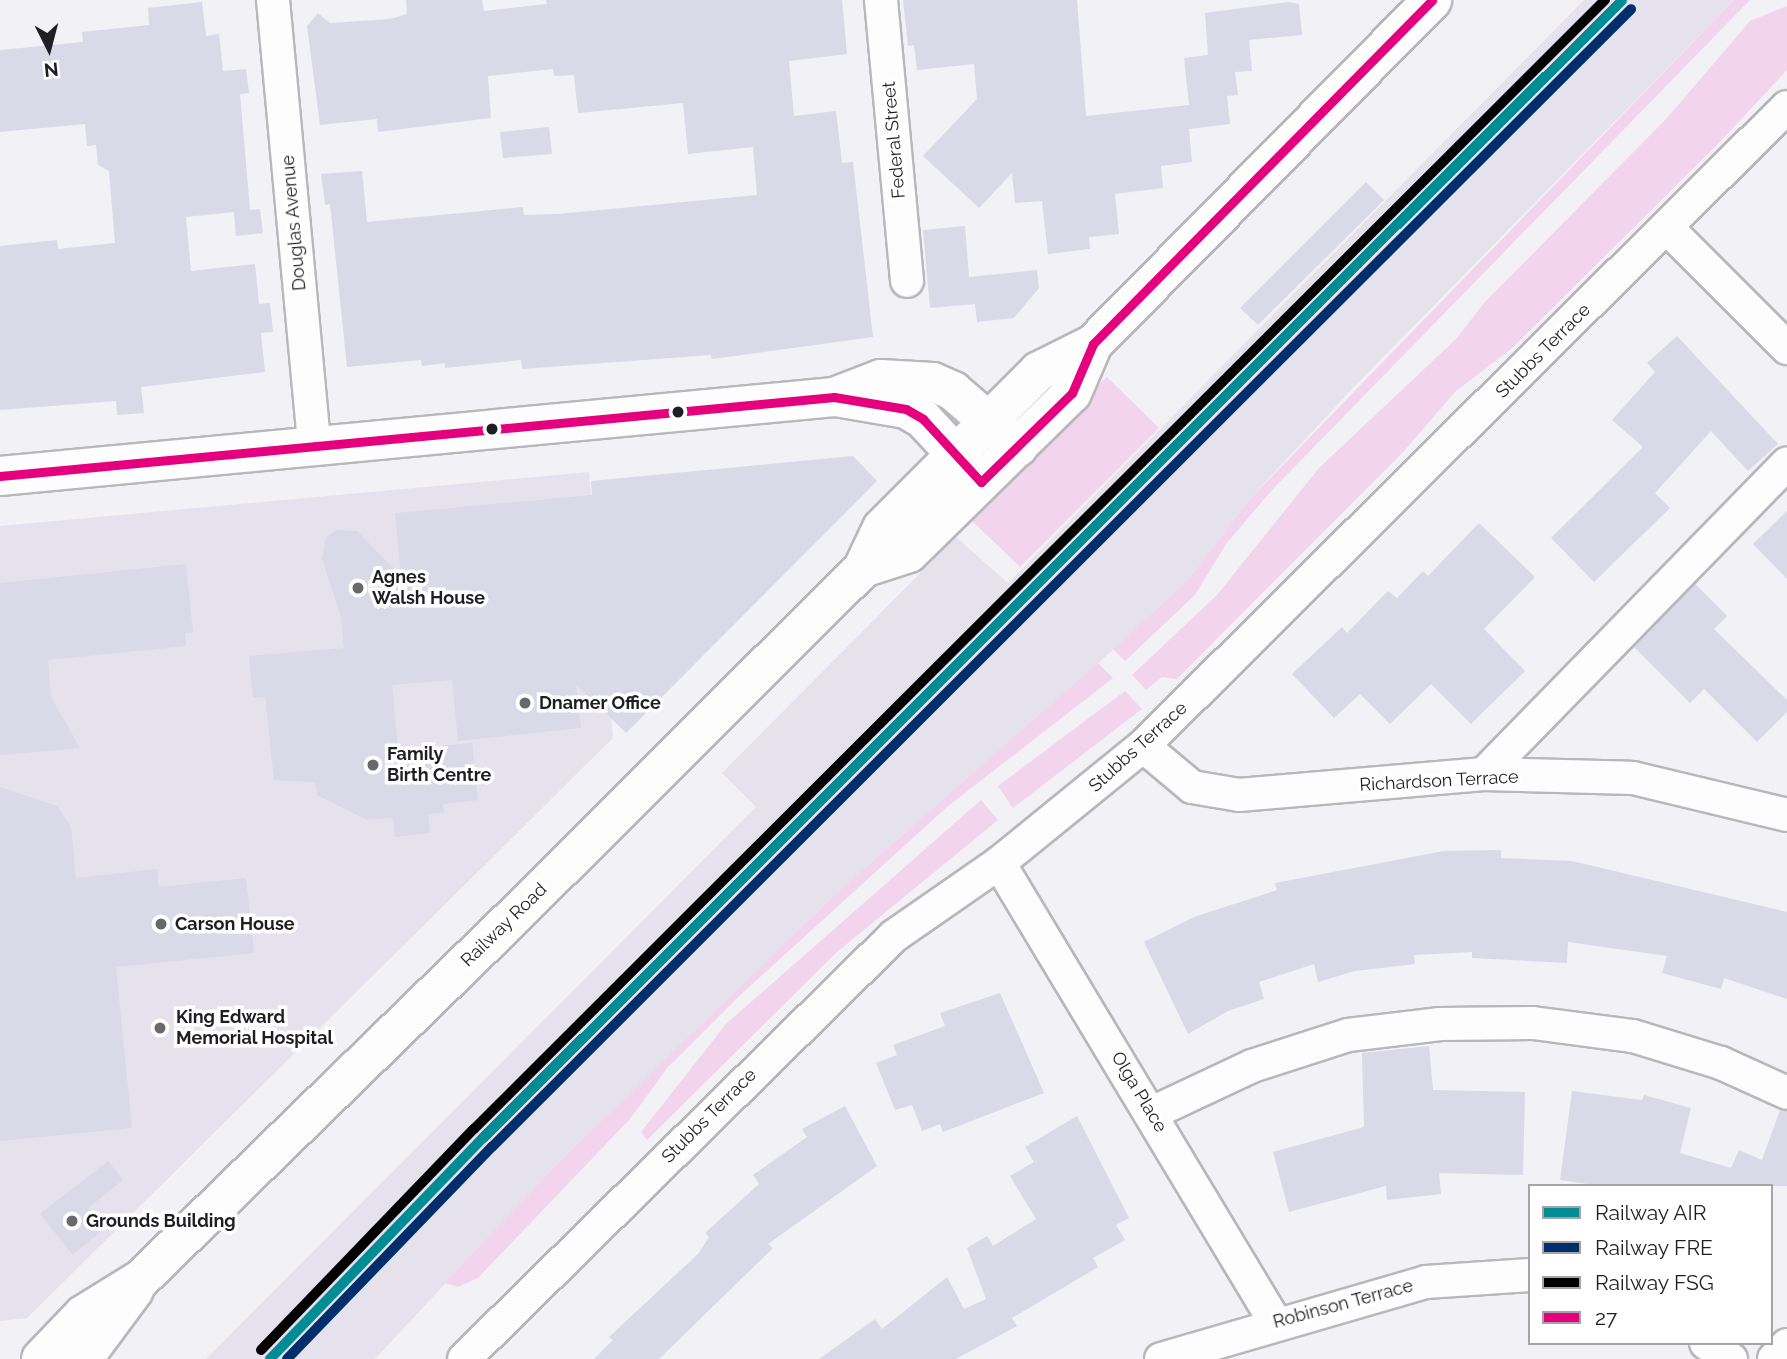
<!DOCTYPE html>
<style>
body{margin:0}
#map{position:relative;width:1787px;height:1359px;overflow:hidden;background:#f2f1f6;font-family:Raleway,sans-serif}
div>[style]{position:absolute}
[style*='--x']{left:calc(var(--x)*1px);top:calc(var(--y)*1px);width:calc(var(--w)*1px);rotate:calc(var(--a)*1deg)}
.built>*{inset:0;background:#e5e2ed}
.green>*{inset:0;background:#f2d5ec}
.building>*{inset:0;background:#d9d9e8}
.roads{filter:drop-shadow(2px 0 #b8b7bb) drop-shadow(-2px 0 #b8b7bb) drop-shadow(0 2px #b8b7bb) drop-shadow(0 -2px #b8b7bb)}
.minor>*{height:32px;margin:-16px;padding:0 16px;transform-origin:16px;border-radius:16px;background:#fdfdfe}
.major>*{height:38px;margin:-19px;padding:0 19px;transform-origin:19px;border-radius:19px;background:#fdfdfe}
.bus-1>*{height:9px;margin:-4.5px;padding:0 4.5px;transform-origin:4.5px;border-radius:4.5px;background:#e5007d}
.rail-1>*{height:10px;margin:-5px;padding:0 5px;transform-origin:5px;border-radius:5px;background:#008c95}
.rail-2>*{height:10px;margin:-5px;padding:0 5px;transform-origin:5px;border-radius:5px;background:#002f6c}
.rail-3>*{height:10px;margin:-5px;padding:0 5px;transform-origin:5px;border-radius:5px;background:#000}
.dots>*{width:19px;height:19px;translate:-50% -50%;box-sizing:border-box;border:4px solid #fff;border-radius:50%}
span{translate:-50% -50%;white-space:nowrap;text-align:center;line-height:1.15;-webkit-text-stroke:7px #fff;paint-order:stroke}
.street-label{font-size:18px;color:#1f1e22}
.poi-label{font-size:18px;color:#1f1e22;font-weight:700}
.left{translate:0 -50%;text-align:left}
.legend{position:absolute;left:1528px;top:1184px;width:245px;height:161px;box-sizing:border-box;background:#fff;border:2px solid #a5a5a7;margin:0;padding:9px 12px;list-style:none;font-size:21px;color:#1f1e22}
.legend li{display:flex;align-items:center;gap:14px;height:35px}
.legend b{width:35px;border:2px solid #a5a5a7}
.north{position:absolute;left:14px;top:14px;width:70px;height:70px;-webkit-text-stroke:5px #fff;paint-order:stroke;rotate:174deg;font-size:19px;font-weight:700;line-height:28px;text-align:center;color:#1f1e22}
.north::after{content:'';display:block;margin:auto;width:24px;height:32px;background:#1f1e22;clip-path:polygon(50% 0,100% 100%,50% 72%,0 100%)}
</style>
<div id="map">
<div class="built">
<i style="clip-path:polygon(1584px 0,1734px 0,1350px 391px,1248px 501px,1188px 580px,553px 1168px,375px 1359px,206px 1359px,756px 807px,722px 773px,956px 537px,1008px 583px)"></i>
<i style="clip-path:polygon(589px 472px,613px 738px,27px 1318px,0 1321px,0 526px)"></i>
</div>
<div class="green">
<i style="clip-path:polygon(1734px 0,1750px 0,1272px 490px,1226px 544px,1195px 595px,1125px 661px,1113px 649px,1188px 580px,1248px 501px)"></i>
<i style="clip-path:polygon(1787px 6px,1787px 70px,1718px 144px,1511px 349px,1456px 391px,1404px 451px,1177px 679px,1162px 677px,1146px 690px,1132px 675px,1217px 595px,1319px 468px,1456px 339px,1485px 302px,1668px 117px,1750px 21px)"></i>
<i style="clip-path:polygon(1107px 377px,1159px 428px,1020px 567px,967px 516px)"></i>
<i style="clip-path:polygon(1098px 663px,1113px 678px,947px 807px,737px 998px,668px 1067px,630px 1119px,478px 1278px,458px 1287px,445px 1283px,553px 1168px,836px 894px)"></i>
<i style="clip-path:polygon(1125px 691px,1142px 709px,1013px 808px,998px 786px)"></i>
<i style="clip-path:polygon(981px 800px,998px 820px,837px 952px,647px 1140px,641px 1132px,726px 1024px)"></i>
</div>
<div class="building">
<i style="clip-path:polygon(406px 0,482px 0,484px 11px,547px 4px,546px 0,842px 0,847px 54px,789px 61px,794px 116px,836px 111px,842px 163px,853px 162px,873px 337px,712px 359px,711px 355px,522px 369px,521px 360px,445px 368px,445px 363px,422px 366px,421px 360px,347px 367px,330px 204px,325px 205px,321px 174px,362px 171px,367px 222px,523px 207px,524px 215px,558px 214px,757px 195px,753px 147px,688px 154px,683px 103px,578px 113px,574px 75px,554px 76px,553px 69px,488px 76px,491px 118px,378px 132px,377px 119px,320px 125px,307px 26px,318px 13px,330px 23px,390px 19px,407px 14px)"></i>
<i style="clip-path:polygon(903px 0,1077px 0,1086px 116px,1189px 105px,1184px 58px,1208px 55px,1205px 13px,1289px 2px,1299px 4px,1302px 35px,1249px 40px,1252px 71px,1235px 72px,1238px 95px,1227px 96px,1230px 124px,1189px 129px,1192px 162px,1161px 166px,1163px 188px,1115px 194px,1119px 234px,1089px 237px,1090px 249px,1048px 254px,1042px 201px,1015px 203px,1012px 173px,979px 208px,923px 156px,977px 99px,974px 64px,917px 70px,914px 45px,908px 46px)"></i>
<i style="clip-path:polygon(202px 2px,206px 36px,219px 34px,223px 71px,246px 69px,249px 93px,240px 94px,250px 210px,260px 209px,263px 233px,236px 236px,234px 212px,186px 217px,191px 271px,255px 264px,259px 304px,270px 303px,273px 332px,261px 333px,265px 372px,141px 387px,144px 413px,117px 415px,116px 401px,0 410px,0 246px,57px 240px,58px 249px,115px 243px,109px 171px,98px 165px,96px 145px,87px 146px,85px 124px,0 132px,0 50px,83px 42px,82px 32px,149px 25px,148px 8px)"></i>
<i style="clip-path:polygon(549px 127px,552px 154px,503px 158px,500px 132px)"></i>
<i style="clip-path:polygon(1366px 182px,1384px 200px,1258px 325px,1240px 308px)"></i>
<i style="clip-path:polygon(965px 226px,969px 277px,1037px 270px,1039px 288px,1014px 318px,977px 322px,975px 304px,930px 308px,923px 230px)"></i>
<i style="clip-path:polygon(1677px 336px,1778px 444px,1748px 471px,1711px 431px,1655px 493px,1670px 508px,1594px 582px,1551px 538px,1643px 447px,1612px 420px,1655px 372px,1647px 363px)"></i>
<i style="clip-path:polygon(853px 456px,877px 481px,626px 733px,576px 684px,581px 728px,458px 741px,452px 680px,392px 685px,398px 750px,472px 743px,478px 800px,443px 804px,444px 813px,428px 814px,430px 833px,395px 837px,393px 818px,367px 820px,317px 795px,315px 782px,274px 780px,265px 697px,253px 698px,249px 656px,344px 648px,341px 617px,322px 559px,326px 537px,336px 530px,357px 531px,401px 576px,395px 513px,592px 495px,591px 481px)"></i>
<i style="clip-path:polygon(1787px 511px,1787px 579px,1753px 544px)"></i>
<i style="clip-path:polygon(1479px 523px,1535px 577px,1484px 629px,1525px 671px,1471px 724px,1431px 684px,1390px 724px,1360px 694px,1334px 718px,1292px 674px,1342px 627px,1347px 633px,1388px 591px,1397px 598px,1423px 571px,1428px 576px)"></i>
<i style="clip-path:polygon(186px 564px,193px 632px,185px 633px,186px 646px,48px 660px,51px 697px,80px 748px,0 755px,0 583px)"></i>
<i style="clip-path:polygon(1695px 584px,1727px 616px,1714px 629px,1787px 700px,1787px 712px,1757px 742px,1704px 689px,1690px 703px,1634px 647px)"></i>
<i style="clip-path:polygon(0 787px,57px 806px,71px 827px,76px 878px,157px 869px,159px 887px,246px 878px,254px 953px,116px 967px,132px 1128px,0 1141px)"></i>
<i style="clip-path:polygon(1501px 850px,1501px 858px,1572px 861px,1787px 912px,1787px 999px,1724px 978px,1721px 989px,1662px 973px,1667px 956px,1568px 942px,1567px 963px,1472px 958px,1472px 952px,1414px 955px,1415px 964px,1355px 971px,1318px 982px,1314px 964px,1259px 982px,1264px 999px,1228px 1011px,1188px 1034px,1144px 942px,1194px 917px,1277px 890px,1275px 883px,1444px 851px)"></i>
<i style="clip-path:polygon(1000px 993px,1044px 1093px,943px 1132px,940px 1124px,922px 1131px,912px 1105px,895px 1110px,876px 1063px,897px 1055px,893px 1045px,945px 1026px,940px 1013px)"></i>
<i style="clip-path:polygon(1429px 1046px,1433px 1090px,1525px 1092px,1523px 1175px,1439px 1173px,1441px 1194px,1387px 1200px,1386px 1186px,1289px 1212px,1273px 1152px,1364px 1127px,1362px 1053px)"></i>
<i style="clip-path:polygon(1572px 1091px,1642px 1100px,1644px 1095px,1691px 1108px,1680px 1153px,1731px 1168px,1739px 1150px,1762px 1160px,1780px 1110px,1787px 1111px,1787px 1186px,1601px 1186px,1560px 1180px)"></i>
<i style="clip-path:polygon(845px 1106px,877px 1166px,768px 1244px,773px 1248px,659px 1359px,594px 1359px,613px 1340px,609px 1337px,699px 1253px,709px 1237px,705px 1233px,759px 1184px,753px 1175px,807px 1137px,802px 1129px)"></i>
<i style="clip-path:polygon(1077px 1116px,1129px 1218px,1116px 1225px,1125px 1240px,1093px 1258px,1098px 1267px,1012px 1318px,1017px 1326px,956px 1359px,819px 1359px,875px 1319px,882px 1329px,947px 1277px,964px 1309px,986px 1299px,967px 1248px,987px 1236px,993px 1246px,1036px 1219px,1010px 1176px,1034px 1162px,1025px 1147px)"></i>
<i style="clip-path:polygon(108px 1161px,123px 1180px,88px 1208px,104px 1229px,73px 1255px,40px 1214px)"></i>
</div>
<div class="roads">
<div class="minor">
<i style="--x:273;--y:0;--w:448;--a:84.7"></i>
<i style="--x:881;--y:0;--w:282;--a:84.7"></i>
<i style="--x:1667;--y:228;--w:170;--a:45"></i>
<i style="--x:1143;--y:746;--w:64;--a:39.9"></i>
<i style="--x:1192;--y:787;--w:48;--a:9.7"></i>
<i style="--x:1239;--y:795;--w:246;--a:-4.9"></i>
<i style="--x:1484;--y:774;--w:149;--a:1.5"></i>
<i style="--x:1633;--y:778;--w:158;--a:13.5"></i>
<i style="--x:1484;--y:774;--w:434;--a:-45.7"></i>
<i style="--x:999;--y:863;--w:536;--a:58.98"></i>
<i style="--x:1152;--y:1113;--w:110;--a:-25.2"></i>
<i style="--x:1252;--y:1066;--w:101;--a:-17.9"></i>
<i style="--x:1348;--y:1035;--w:93;--a:-6.8"></i>
<i style="--x:1440;--y:1024;--w:93;--a:-0.6"></i>
<i style="--x:1533;--y:1023;--w:101;--a:7.4"></i>
<i style="--x:1633;--y:1036;--w:92;--a:17.1"></i>
<i style="--x:1721;--y:1063;--w:72;--a:24.4"></i>
<i style="--x:1706;--y:1343;--w:30;--a:33"></i>
<i style="--x:464;--y:1359;--w:603;--a:-44.53"></i>
<i style="--x:894;--y:936;--w:128;--a:-34.8"></i>
<i style="--x:999;--y:863;--w:186;--a:-39.1"></i>
<i style="--x:1143;--y:746;--w:907;--a:-44.78"></i>
<i style="--x:1161;--y:1359;--w:276;--a:-16.2"></i>
<i style="--x:1426;--y:1282;--w:104;--a:-3.9"></i>
<i style="--x:1774;--y:1359;--w:19;--a:-47"></i>
</div>
<div class="major">
<i style="--x:836;--y:397;--w:71;--a:9.7"></i>
<i style="--x:906;--y:409;--w:20;--a:30"></i>
<i style="--x:923;--y:419;--w:76;--a:47.1"></i>
<i style="--x:0;--y:476;--w:838;--a:-5.41"></i>
<i style="--x:834;--y:397;--w:50;--a:-21"></i>
<i style="--x:881;--y:379;--w:52;--a:3.3"></i>
<i style="--x:933;--y:382;--w:22;--a:24"></i>
<i style="--x:953;--y:391;--w:86;--a:40.7"></i>
<i style="--x:863;--y:568;--w:48;--a:-18.1"></i>
<i style="--x:909;--y:553;--w:228;--a:-44.5"></i>
<i style="--x:1072;--y:393;--w:53;--a:-66.8"></i>
<i style="--x:41;--y:1359;--w:61;--a:-46.3"></i>
<i style="--x:83;--y:1315;--w:68;--a:-31.8"></i>
<i style="--x:141;--y:1279;--w:519;--a:-44.22"></i>
<i style="--x:513;--y:917;--w:494;--a:-44.9"></i>
<i style="--x:863;--y:568;--w:44;--a:-64.6"></i>
<i style="--x:882;--y:528;--w:222;--a:-45"></i>
<i style="--x:1039;--y:371;--w:60;--a:-26.6"></i>
<i style="--x:1093;--y:344;--w:483;--a:-45.4"></i>
<i style="--x:83;--y:1359;--w:86;--a:-53.5"></i>
</div>
</div>
<div class="bus-1">
<i style="--x:0;--y:476;--w:838;--a:-5.41"></i>
<i style="--x:834;--y:397;--w:73;--a:9.5"></i>
<i style="--x:906;--y:409;--w:20;--a:30"></i>
<i style="--x:923;--y:419;--w:86;--a:47.4"></i>
<i style="--x:981;--y:482;--w:127;--a:-44.4"></i>
<i style="--x:1072;--y:393;--w:53;--a:-66.8"></i>
<i style="--x:1093;--y:344;--w:483;--a:-45.4"></i>
</div>
<div class="rail-1">
<i style="--x:270;--y:1359;--w:307;--a:-46.1"></i>
<i style="--x:483;--y:1138;--w:1610;--a:-44.97"></i>
</div>
<div class="rail-2">
<i style="--x:287;--y:1359;--w:295;--a:-46"></i>
<i style="--x:492;--y:1147;--w:1610;--a:-44.97"></i>
</div>
<div class="rail-3">
<i style="--x:261;--y:1350;--w:307;--a:-46.1"></i>
<i style="--x:474;--y:1129;--w:1598;--a:-44.95"></i>
</div>
<div class="dots">
<i style="left:678px;top:412px;background:#1f1e22"></i>
<i style="left:492px;top:429px;background:#1f1e22"></i>
<i style="left:358px;top:588px;background:#69686c"></i>
<i style="left:525px;top:703px;background:#69686c"></i>
<i style="left:373px;top:765px;background:#69686c"></i>
<i style="left:161px;top:924px;background:#69686c"></i>
<i style="left:160px;top:1028px;background:#69686c"></i>
<i style="left:72px;top:1221px;background:#69686c"></i>
</div>
<div class="street-label">
<span style="left:894px;top:140px;rotate:-95deg">Federal Street</span>
<span style="left:294px;top:223px;rotate:-95deg">Douglas Avenue</span>
<span style="left:1543px;top:351px;rotate:-45deg">Stubbs Terrace</span>
<span style="left:1138px;top:747px;rotate:-42deg">Stubbs Terrace</span>
<span style="left:1439px;top:781px;rotate:-3deg">Richardson Terrace</span>
<span style="left:504px;top:925px;rotate:-44deg">Railway Road</span>
<span style="left:1139px;top:1092px;rotate:59deg">Olga Place</span>
<span style="left:709px;top:1116px;rotate:-45deg">Stubbs Terrace</span>
<span style="left:1343px;top:1304px;rotate:-15deg">Robinson Terrace</span>
</div>
<div class="poi-label">
<span class="left" style="left:372px;top:588px">Agnes<br>Walsh House</span>
<span class="left" style="left:539px;top:703px">Dnamer Office</span>
<span class="left" style="left:387px;top:765px">Family<br>Birth Centre</span>
<span class="left" style="left:175px;top:924px">Carson House</span>
<span class="left" style="left:176px;top:1028px">King Edward<br>Memorial Hospital</span>
<span class="left" style="left:86px;top:1221px">Grounds Building</span>
</div>
<ul class="legend">
<li><b style="height:9px;background:#008c95"></b>Railway AIR</li>
<li><b style="height:9px;background:#002f6c"></b>Railway FRE</li>
<li><b style="height:9px;background:#000"></b>Railway FSG</li>
<li><b style="height:9px;background:#e5007d"></b>27</li>
</ul>
<div class="north">N</div>
</div>
